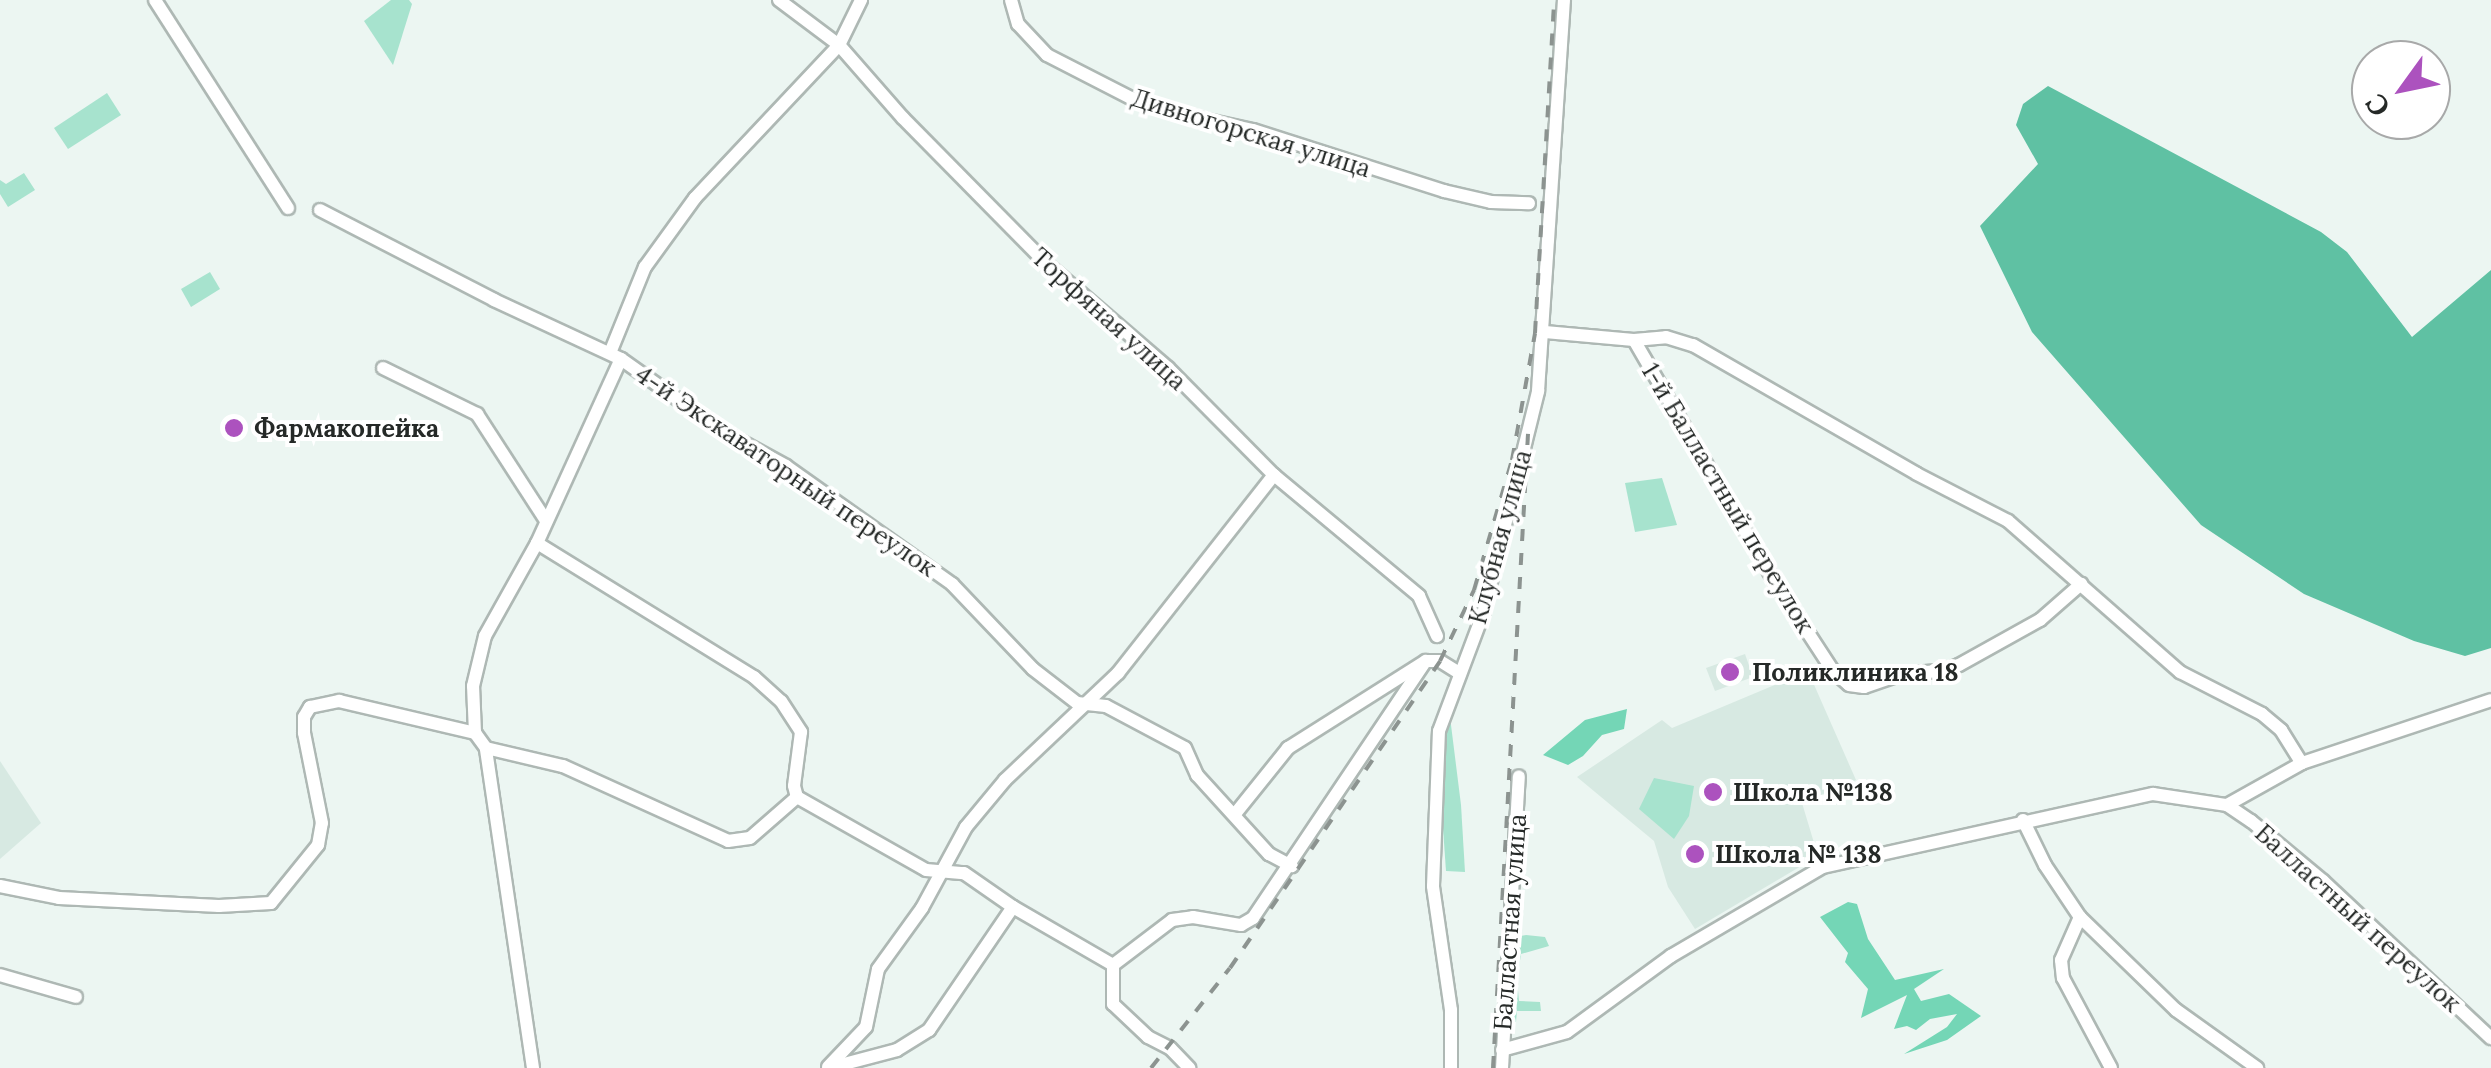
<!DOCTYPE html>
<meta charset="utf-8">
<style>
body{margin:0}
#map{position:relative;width:2491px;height:1068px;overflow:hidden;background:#ecf6f2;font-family:Lora,serif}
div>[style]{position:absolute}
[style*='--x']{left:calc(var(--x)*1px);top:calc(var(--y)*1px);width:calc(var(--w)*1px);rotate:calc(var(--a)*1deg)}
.built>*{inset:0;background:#d7e9e2}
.green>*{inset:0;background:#a7e3ce}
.forest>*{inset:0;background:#74d6b6}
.water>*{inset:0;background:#5fc1a3}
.roads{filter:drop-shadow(2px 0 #aeb8b4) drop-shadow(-2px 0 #aeb8b4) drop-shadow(0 2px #aeb8b4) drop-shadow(0 -2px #aeb8b4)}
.minor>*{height:12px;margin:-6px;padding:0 6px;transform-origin:6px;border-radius:6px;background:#fff}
.rail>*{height:4px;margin-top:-2px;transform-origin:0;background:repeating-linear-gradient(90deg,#8c9390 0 12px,transparent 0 24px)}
.dots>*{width:28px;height:28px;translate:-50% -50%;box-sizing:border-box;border:5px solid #fff;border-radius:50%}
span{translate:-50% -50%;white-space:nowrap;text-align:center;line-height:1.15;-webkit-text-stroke:8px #fff;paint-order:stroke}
.street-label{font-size:25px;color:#252927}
.poi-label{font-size:25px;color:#252927;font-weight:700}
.left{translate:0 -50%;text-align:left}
.north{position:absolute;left:2351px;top:40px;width:100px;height:100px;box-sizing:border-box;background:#fff;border:2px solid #a8a9a9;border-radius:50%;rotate:237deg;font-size:28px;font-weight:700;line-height:40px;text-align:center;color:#252927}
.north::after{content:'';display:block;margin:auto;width:35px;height:45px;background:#ac52be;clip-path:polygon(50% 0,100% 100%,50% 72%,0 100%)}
</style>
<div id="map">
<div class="built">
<i style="clip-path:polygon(1745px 654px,1753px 677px,1715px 691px,1706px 668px)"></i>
<i style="clip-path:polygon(1808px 671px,1856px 780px,1802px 803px,1818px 856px,1695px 929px,1668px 887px,1654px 841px,1577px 777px,1662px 720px,1672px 728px)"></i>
<i style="clip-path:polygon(0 761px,41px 823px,0 859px)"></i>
</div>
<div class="green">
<i style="clip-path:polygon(391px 0,409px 0,412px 4px,393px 65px,364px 21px)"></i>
<i style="clip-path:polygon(107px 93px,121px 115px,68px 149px,54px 128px)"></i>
<i style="clip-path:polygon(24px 173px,35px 190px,8px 207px,0 194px,0 180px,6px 184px)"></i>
<i style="clip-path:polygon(210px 272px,220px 289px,191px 307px,181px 289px)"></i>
<i style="clip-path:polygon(1662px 478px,1677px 525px,1635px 532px,1625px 483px)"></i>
<i style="clip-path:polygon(1450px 717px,1461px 805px,1465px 872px,1446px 871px,1441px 800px,1444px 740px)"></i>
<i style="clip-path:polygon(1654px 778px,1694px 786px,1689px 816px,1674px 839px,1639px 809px)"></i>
<i style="clip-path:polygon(1526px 935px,1545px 937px,1549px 946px,1521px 954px,1517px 980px,1519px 1001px,1540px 1002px,1541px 1011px,1517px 1011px,1516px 1022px,1509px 1021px,1510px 938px)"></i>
</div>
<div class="forest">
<i style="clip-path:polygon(1627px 709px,1624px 729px,1602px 735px,1583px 756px,1568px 765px,1543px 755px,1585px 720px)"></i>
<i style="clip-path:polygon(1848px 902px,1857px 904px,1868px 939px,1895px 980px,1944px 969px,1914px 989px,1921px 1001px,1949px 994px,1981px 1016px,1947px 1040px,1904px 1054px,1947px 1027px,1957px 1014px,1930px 1019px,1916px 1030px,1907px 1026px,1894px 1029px,1907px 995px,1861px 1018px,1868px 989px,1845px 962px,1848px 953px,1820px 917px)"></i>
</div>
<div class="water">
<i style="clip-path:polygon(2048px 86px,2321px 232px,2347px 252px,2412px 337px,2491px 270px,2491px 648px,2465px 656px,2414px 641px,2304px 594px,2201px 525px,2032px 332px,1980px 226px,2038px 164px,2016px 125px,2023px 104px)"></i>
</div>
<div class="roads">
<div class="minor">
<i style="--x:155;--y:0;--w:247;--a:57.4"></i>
<i style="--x:779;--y:0;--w:75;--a:36.9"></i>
<i style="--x:839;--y:45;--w:97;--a:48.8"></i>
<i style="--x:903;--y:118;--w:206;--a:45.4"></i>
<i style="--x:1048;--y:265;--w:158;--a:40.6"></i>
<i style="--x:1168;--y:368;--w:151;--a:45.3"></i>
<i style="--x:1274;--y:475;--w:189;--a:39.8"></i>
<i style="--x:1419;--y:596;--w:44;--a:65.8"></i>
<i style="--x:1011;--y:0;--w:25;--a:74"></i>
<i style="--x:1018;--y:24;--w:42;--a:46.9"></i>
<i style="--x:1047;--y:55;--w:94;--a:27.1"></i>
<i style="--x:1131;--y:98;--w:42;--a:19.3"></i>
<i style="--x:1171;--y:112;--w:84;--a:12.4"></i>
<i style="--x:1253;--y:130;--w:201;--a:17.7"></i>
<i style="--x:1444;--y:191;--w:48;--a:13.2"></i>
<i style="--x:1491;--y:202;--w:38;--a:2"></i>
<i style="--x:320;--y:210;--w:196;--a:27.3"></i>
<i style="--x:494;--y:300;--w:140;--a:24.9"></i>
<i style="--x:621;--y:359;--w:126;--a:35.3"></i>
<i style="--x:724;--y:432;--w:71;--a:28.7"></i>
<i style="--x:786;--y:466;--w:204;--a:35.4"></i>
<i style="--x:952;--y:584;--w:117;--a:46.4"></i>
<i style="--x:1033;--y:669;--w:56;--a:37.7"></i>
<i style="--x:1077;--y:703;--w:29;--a:6"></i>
<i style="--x:1106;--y:706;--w:89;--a:28"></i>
<i style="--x:1185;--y:748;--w:30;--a:66"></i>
<i style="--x:1197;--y:775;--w:107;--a:47.7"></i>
<i style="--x:1269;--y:854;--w:26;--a:28"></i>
<i style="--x:1545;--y:332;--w:89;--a:5.1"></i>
<i style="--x:1634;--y:340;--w:32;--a:-5"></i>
<i style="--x:1666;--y:337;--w:28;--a:17"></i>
<i style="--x:1693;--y:345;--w:258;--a:29.9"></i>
<i style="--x:1917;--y:474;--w:102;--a:27.3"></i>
<i style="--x:2008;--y:521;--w:229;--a:41.3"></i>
<i style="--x:2180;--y:672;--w:92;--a:27.1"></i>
<i style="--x:2262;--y:714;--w:25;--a:40"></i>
<i style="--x:2281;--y:730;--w:39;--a:58"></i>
<i style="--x:1634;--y:340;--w:280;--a:59.8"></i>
<i style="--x:1775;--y:582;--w:106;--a:56.9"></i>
<i style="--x:1833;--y:671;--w:21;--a:41"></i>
<i style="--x:1849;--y:685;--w:15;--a:8"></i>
<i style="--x:1864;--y:687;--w:43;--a:-18.9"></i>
<i style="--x:1905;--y:673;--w:39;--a:-3"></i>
<i style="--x:1944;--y:671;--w:16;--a:-22"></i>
<i style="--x:1959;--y:665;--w:93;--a:-29.1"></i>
<i style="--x:2040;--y:620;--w:55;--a:-41.3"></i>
<i style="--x:610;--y:353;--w:93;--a:-67.9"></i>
<i style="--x:645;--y:267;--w:85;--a:-54.1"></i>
<i style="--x:695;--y:198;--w:210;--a:-46.7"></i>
<i style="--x:839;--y:45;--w:50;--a:-63.9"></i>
<i style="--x:383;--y:368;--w:105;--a:26.1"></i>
<i style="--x:477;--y:414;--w:125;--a:57.1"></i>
<i style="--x:537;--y:543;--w:255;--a:31.7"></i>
<i style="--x:754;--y:677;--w:36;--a:42"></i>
<i style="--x:781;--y:701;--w:37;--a:57"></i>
<i style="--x:801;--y:732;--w:54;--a:97.4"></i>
<i style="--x:794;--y:786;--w:11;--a:75"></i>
<i style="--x:797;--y:797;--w:148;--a:29.5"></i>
<i style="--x:926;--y:870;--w:38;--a:5"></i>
<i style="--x:964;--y:873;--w:60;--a:34.8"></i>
<i style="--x:486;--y:748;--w:79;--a:13.2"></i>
<i style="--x:563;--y:766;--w:181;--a:24.4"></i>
<i style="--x:728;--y:841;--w:22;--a:-8"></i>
<i style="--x:750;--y:838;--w:62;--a:-41.1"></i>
<i style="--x:2227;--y:805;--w:86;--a:-29.2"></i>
<i style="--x:2302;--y:763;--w:199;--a:-18.4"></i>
<i style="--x:1235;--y:814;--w:85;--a:-51.2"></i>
<i style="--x:1288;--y:748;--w:161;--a:-32.3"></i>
<i style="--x:2023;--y:820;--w:50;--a:63.9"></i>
<i style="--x:2045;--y:865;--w:63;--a:56.1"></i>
<i style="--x:2080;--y:917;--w:134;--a:44.1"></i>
<i style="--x:2176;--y:1010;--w:100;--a:35.6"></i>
<i style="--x:0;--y:886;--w:60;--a:11.5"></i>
<i style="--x:59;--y:898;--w:160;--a:2.9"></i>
<i style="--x:219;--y:906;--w:52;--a:-3.3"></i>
<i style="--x:271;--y:903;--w:75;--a:-51"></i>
<i style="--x:318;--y:845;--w:22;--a:-80"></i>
<i style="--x:322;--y:823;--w:92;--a:-101.3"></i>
<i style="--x:304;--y:733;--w:16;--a:-90"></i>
<i style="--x:304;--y:717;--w:12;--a:-59"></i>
<i style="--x:310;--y:707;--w:30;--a:-12"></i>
<i style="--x:339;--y:701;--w:140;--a:13.2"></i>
<i style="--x:2080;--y:917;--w:47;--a:113.8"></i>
<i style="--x:2061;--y:960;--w:18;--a:84"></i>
<i style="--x:2063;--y:978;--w:102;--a:61.9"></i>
<i style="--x:1113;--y:965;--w:39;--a:90"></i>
<i style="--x:1113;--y:1004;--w:48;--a:43.3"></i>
<i style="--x:1148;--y:1037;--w:25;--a:27"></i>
<i style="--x:1170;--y:1048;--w:28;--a:46"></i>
<i style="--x:0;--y:975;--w:79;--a:16.1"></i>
<i style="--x:1502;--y:1050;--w:67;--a:-15.5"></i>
<i style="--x:1567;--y:1032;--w:129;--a:-36.2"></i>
<i style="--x:1671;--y:956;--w:176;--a:-30.4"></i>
<i style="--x:1823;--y:867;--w:338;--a:-12.5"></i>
<i style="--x:2153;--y:794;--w:75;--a:8.5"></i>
<i style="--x:2227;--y:805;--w:29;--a:34"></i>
<i style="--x:2251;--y:821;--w:94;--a:39.8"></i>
<i style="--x:2323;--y:881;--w:230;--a:43.1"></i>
<i style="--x:828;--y:1067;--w:55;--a:-46.5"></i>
<i style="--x:866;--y:1027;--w:59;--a:-78.3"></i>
<i style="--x:878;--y:969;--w:75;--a:-54.2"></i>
<i style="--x:922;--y:908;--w:92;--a:-61.5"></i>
<i style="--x:966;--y:827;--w:61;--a:-50.3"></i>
<i style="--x:1005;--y:780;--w:156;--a:-43.4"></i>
<i style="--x:1118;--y:673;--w:252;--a:-51.8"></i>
<i style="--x:533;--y:1068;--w:323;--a:-98.4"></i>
<i style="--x:486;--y:748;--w:19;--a:-126"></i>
<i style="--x:475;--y:733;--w:47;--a:-92.4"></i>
<i style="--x:473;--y:686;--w:51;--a:-76.5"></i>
<i style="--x:485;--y:636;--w:107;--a:-60.8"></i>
<i style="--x:537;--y:543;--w:202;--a:-65.5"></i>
<i style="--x:829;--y:1068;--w:70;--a:-14.8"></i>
<i style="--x:897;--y:1050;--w:38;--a:-32"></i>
<i style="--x:929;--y:1030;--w:149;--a:-55.7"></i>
<i style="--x:1013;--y:907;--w:116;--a:30.1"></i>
<i style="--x:1113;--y:965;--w:74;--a:-37.3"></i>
<i style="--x:1172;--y:920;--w:21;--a:-8"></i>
<i style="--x:1193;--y:917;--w:49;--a:9.5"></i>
<i style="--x:1241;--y:925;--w:14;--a:-30"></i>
<i style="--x:1253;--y:918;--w:310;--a:-56.1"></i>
<i style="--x:1426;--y:661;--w:14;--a:0"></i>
<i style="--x:1440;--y:661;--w:22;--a:32"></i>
<i style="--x:1451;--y:1068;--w:58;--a:-90"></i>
<i style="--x:1451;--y:1010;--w:125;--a:-98.3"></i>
<i style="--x:1433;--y:886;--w:155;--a:-87.8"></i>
<i style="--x:1439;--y:731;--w:125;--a:-69.4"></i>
<i style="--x:1483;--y:614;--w:230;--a:-76.1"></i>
<i style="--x:1538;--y:391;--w:392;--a:-86.2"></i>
<i style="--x:1502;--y:1068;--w:292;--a:-86.7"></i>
</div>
</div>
<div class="rail">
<i style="--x:1151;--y:1068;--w:127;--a:-51.7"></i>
<i style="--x:1230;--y:968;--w:372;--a:-55.6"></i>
<i style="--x:1440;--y:661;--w:79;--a:-64.4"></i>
<i style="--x:1474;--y:590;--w:135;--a:-73.7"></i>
<i style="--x:1512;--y:460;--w:129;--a:-79.7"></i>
<i style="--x:1535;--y:333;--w:334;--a:-86.7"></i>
<i style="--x:1493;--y:1068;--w:635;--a:-86.84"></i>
</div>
<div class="dots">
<i style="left:234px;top:428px;background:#ac52be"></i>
<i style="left:1730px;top:672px;background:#ac52be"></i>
<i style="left:1713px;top:792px;background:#ac52be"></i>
<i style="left:1695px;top:854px;background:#ac52be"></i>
</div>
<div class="street-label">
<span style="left:1251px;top:133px;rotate:17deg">Дивногорская улица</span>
<span style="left:1109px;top:319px;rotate:42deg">Торфяная улица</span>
<span style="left:786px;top:471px;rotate:34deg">4-й Экскаваторный переулок</span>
<span style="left:1728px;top:498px;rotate:59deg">1-й Балластный переулок</span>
<span style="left:1500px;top:537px;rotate:-75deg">Клубная улица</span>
<span style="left:2358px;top:918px;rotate:42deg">Балластный переулок</span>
<span style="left:1510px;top:922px;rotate:-86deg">Балластная улица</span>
</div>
<div class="poi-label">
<span class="left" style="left:254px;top:428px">Фармакопейка</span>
<span class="left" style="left:1752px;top:672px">Поликлиника 18</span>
<span class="left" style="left:1733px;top:792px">Школа №138</span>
<span class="left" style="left:1715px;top:854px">Школа № 138</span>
</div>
<div class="north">С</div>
</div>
